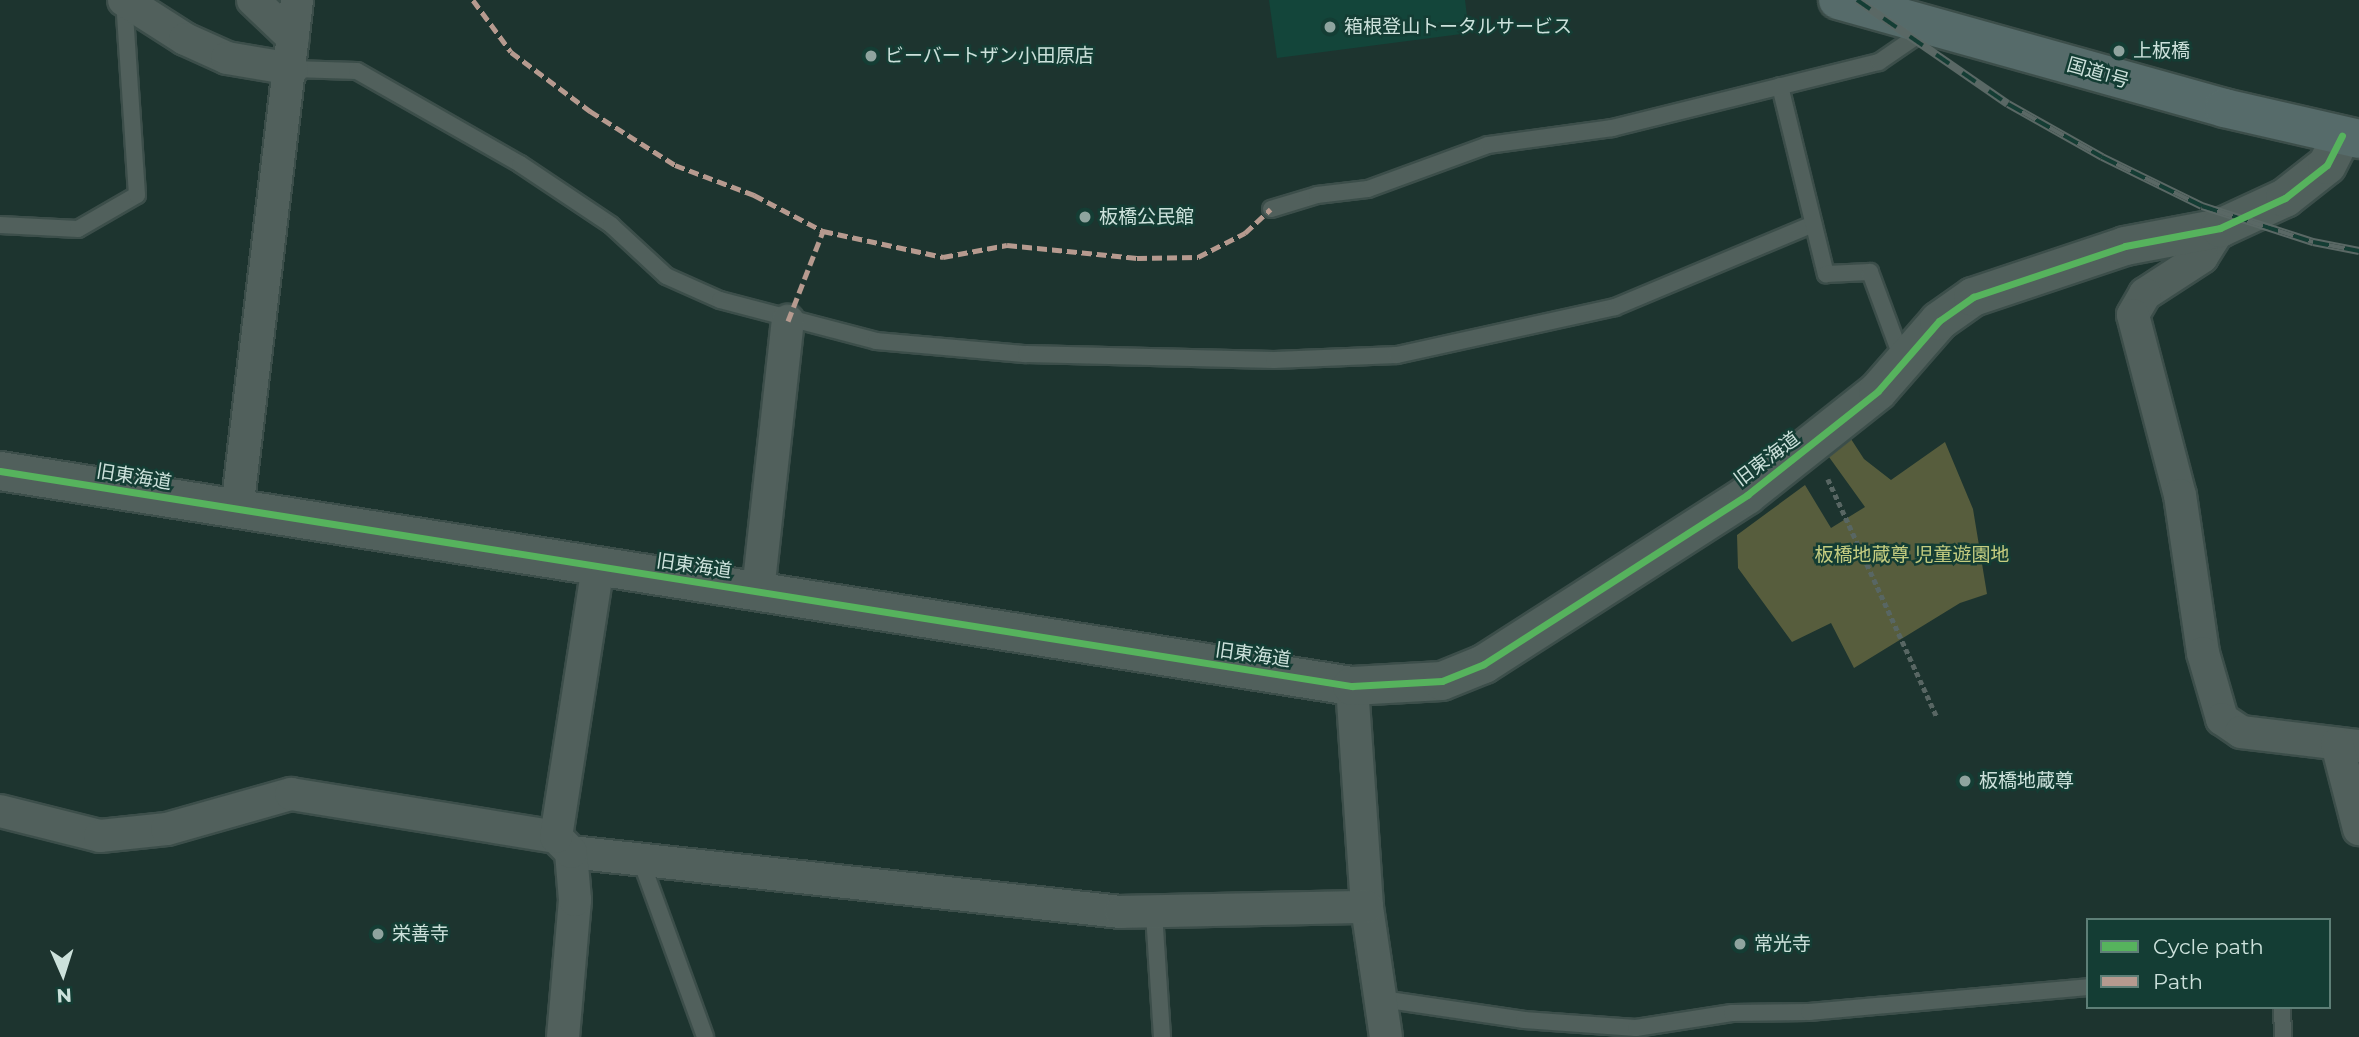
<!DOCTYPE html>
<meta charset="utf-8">
<style>
body{margin:0}
#map{position:relative;width:2359px;height:1037px;overflow:hidden;background:#1d342f;font-family:Montserrat,"Noto Sans JP",sans-serif}
div>[style]{position:absolute}
[style*='--x']{left:calc(var(--x)*1px);top:calc(var(--y)*1px);width:calc(var(--w)*1px);rotate:calc(var(--a)*1deg)}
.built>*{inset:0;background:#13453a}
.green>*{inset:0;background:#575d3d}
.path>*{height:4.5px;margin-top:-2.25px;transform-origin:0;background:repeating-linear-gradient(90deg,#586663 0 5px,transparent 0 8.5px)}
.roads{filter:drop-shadow(2px 0 #3c4e4a) drop-shadow(-2px 0 #3c4e4a) drop-shadow(0 2px #3c4e4a) drop-shadow(0 -2px #3c4e4a)}
.service>*{height:16px;margin:-8px;padding:0 8px;transform-origin:8px;border-radius:8px;background:#51605c}
.minor>*{height:32px;margin:-16px;padding:0 16px;transform-origin:16px;border-radius:16px;background:#51605c}
.tertiary>*{height:38px;margin:-19px;padding:0 19px;transform-origin:19px;border-radius:19px;background:#51605c}
.trunk>*{height:38px;margin:-19px;padding:0 19px;transform-origin:19px;border-radius:19px;background:#566b6a}
.rail>*{height:8px;margin-top:-4px;transform-origin:0;background:repeating-linear-gradient(90deg,#143d34 0 16px,#5a6865 0 32px);box-sizing:border-box;border-block:2px solid #5a6865}
.quiet>*{height:5px;margin-top:-2.5px;transform-origin:0;background:repeating-linear-gradient(90deg,#b69a8f 0 10px,transparent 0 15px)}
.cycleway>*{height:7px;margin:-3.5px;padding:0 3.5px;transform-origin:3.5px;border-radius:3.5px;background:#56b35d}
.dots>*{width:19px;height:19px;translate:-50% -50%;box-sizing:border-box;border:4px solid #143d34;border-radius:50%}
span{translate:-50% -50%;white-space:nowrap;text-align:center;line-height:1.15;-webkit-text-stroke:5px #143d34;paint-order:stroke}
.poi-label{font-size:19px;color:#cce1db}
.left{translate:0 -50%;text-align:left}
.street-label{font-size:19px;color:#cce1db}
.park-label{font-size:19px;color:#c5cd80}
.legend{position:absolute;left:2086px;top:918px;width:245px;height:91px;box-sizing:border-box;background:#143d34;border:2px solid #5e7f77;margin:0;padding:9px 12px;list-style:none;font-size:21px;color:#cce1db}
.legend li{display:flex;align-items:center;gap:14px;height:35px}
.legend b{width:35px;border:2px solid #5e7f77}
.north{position:absolute;left:28px;top:939px;width:70px;height:70px;-webkit-text-stroke:5px #143d34;paint-order:stroke;rotate:177deg;font-size:19px;font-weight:700;line-height:28px;text-align:center;color:#cce1db}
.north::after{content:'';display:block;margin:auto;width:24px;height:32px;background:#cce1db;clip-path:polygon(50% 0,100% 100%,50% 72%,0 100%)}
</style>
<div id="map">
<div class="built">
<i style="clip-path:polygon(1269px 0,1465px 0,1469px 33px,1277px 58px)"></i>
</div>
<div class="green">
<i style="clip-path:polygon(1851px 439px,1864px 459px,1891px 480px,1945px 442px,1973px 509px,1987px 594px,1960px 603px,1854px 668px,1831px 623px,1792px 642px,1738px 568px,1737px 535px,1805px 485px,1831px 528px,1865px 507px,1829px 457px)"></i>
</div>
<div class="path">
<i style="--x:1828;--y:479;--w:262;--a:65.4"></i>
</div>
<div class="roads">
<div class="service">
<i style="--x:292;--y:69;--w:65;--a:1.8"></i>
<i style="--x:357;--y:71;--w:188;--a:29.7"></i>
<i style="--x:520;--y:164;--w:110;--a:33.8"></i>
<i style="--x:611;--y:225;--w:75;--a:42.8"></i>
<i style="--x:666;--y:276;--w:59;--a:24"></i>
<i style="--x:720;--y:300;--w:161;--a:14.7"></i>
<i style="--x:876;--y:341;--w:151;--a:5"></i>
<i style="--x:1026;--y:354;--w:248;--a:1.4"></i>
<i style="--x:1274;--y:360;--w:123;--a:-2.3"></i>
<i style="--x:1397;--y:355;--w:223;--a:-12.4"></i>
<i style="--x:1615;--y:307;--w:215;--a:-22.7"></i>
<i style="--x:1780;--y:86;--w:194;--a:76.3"></i>
<i style="--x:1826;--y:274;--w:44;--a:-2.6"></i>
<i style="--x:1870;--y:272;--w:95;--a:69.7"></i>
<i style="--x:1271;--y:209;--w:48;--a:-16.9"></i>
<i style="--x:1317;--y:195;--w:51;--a:-6.7"></i>
<i style="--x:1368;--y:189;--w:128;--a:-20.1"></i>
<i style="--x:1488;--y:145;--w:125;--a:-7.8"></i>
<i style="--x:1612;--y:128;--w:275;--a:-13.9"></i>
<i style="--x:1879;--y:62;--w:58;--a:-34.5"></i>
<i style="--x:0;--y:225;--w:78;--a:2.9"></i>
<i style="--x:78;--y:229;--w:68;--a:-30"></i>
<i style="--x:137;--y:195;--w:195;--a:-93.8"></i>
<i style="--x:640;--y:858;--w:190;--a:70"></i>
<i style="--x:1154;--y:913;--w:124;--a:86.3"></i>
<i style="--x:1382;--y:999;--w:144;--a:8.4"></i>
<i style="--x:1524;--y:1020;--w:112;--a:4.1"></i>
<i style="--x:1636;--y:1028;--w:97;--a:-8.9"></i>
<i style="--x:1732;--y:1013;--w:77;--a:-0.7"></i>
<i style="--x:1809;--y:1012;--w:280;--a:-5.1"></i>
<i style="--x:2282;--y:1007;--w:30;--a:88"></i>
</div>
<div class="minor">
<i style="--x:124;--y:0;--w:72;--a:32.6"></i>
<i style="--x:185;--y:39;--w:46;--a:24.3"></i>
<i style="--x:227;--y:58;--w:66;--a:9.6"></i>
<i style="--x:253;--y:0;--w:55;--a:43.5"></i>
<i style="--x:2220;--y:228;--w:34;--a:122"></i>
<i style="--x:2202;--y:257;--w:68;--a:147"></i>
<i style="--x:2145;--y:294;--w:24;--a:120"></i>
<i style="--x:2133;--y:315;--w:186;--a:75.4"></i>
<i style="--x:2180;--y:495;--w:160;--a:81.7"></i>
<i style="--x:2203;--y:653;--w:69;--a:73.9"></i>
<i style="--x:2222;--y:719;--w:23;--a:34"></i>
<i style="--x:2241;--y:732;--w:119;--a:6.8"></i>
<i style="--x:237;--y:510;--w:514;--a:-83.29"></i>
<i style="--x:758;--y:591;--w:272;--a:-83.7"></i>
<i style="--x:1352;--y:686;--w:222;--a:86.1"></i>
<i style="--x:1367;--y:907;--w:131;--a:81.7"></i>
<i style="--x:2337;--y:744;--w:88;--a:75.5"></i>
<i style="--x:0;--y:811;--w:103;--a:14"></i>
<i style="--x:100;--y:836;--w:67;--a:-6"></i>
<i style="--x:167;--y:829;--w:129;--a:-15.8"></i>
<i style="--x:291;--y:794;--w:268;--a:9.2"></i>
<i style="--x:571;--y:852;--w:553;--a:6.23"></i>
<i style="--x:1121;--y:912;--w:246;--a:-1.2"></i>
<i style="--x:563;--y:1037;--w:138;--a:-85"></i>
<i style="--x:575;--y:900;--w:48;--a:-94.8"></i>
<i style="--x:571;--y:852;--w:21;--a:-135"></i>
<i style="--x:556;--y:837;--w:273;--a:-81.2"></i>
</div>
<div class="tertiary">
<i style="--x:0;--y:471;--w:1369;--a:9.04"></i>
<i style="--x:1352;--y:686;--w:90;--a:-3.2"></i>
<i style="--x:1442;--y:681;--w:45;--a:-22"></i>
<i style="--x:1484;--y:664;--w:313;--a:-32.7"></i>
<i style="--x:1747;--y:495;--w:167;--a:-38.4"></i>
<i style="--x:1878;--y:391;--w:93;--a:-48.9"></i>
<i style="--x:1939;--y:321;--w:42;--a:-35.2"></i>
<i style="--x:1973;--y:297;--w:160;--a:-18.5"></i>
<i style="--x:2125;--y:246;--w:97;--a:-10.7"></i>
<i style="--x:2220;--y:228;--w:72;--a:-24.8"></i>
<i style="--x:2285;--y:198;--w:53;--a:-38.2"></i>
<i style="--x:2327;--y:165;--w:33;--a:-63"></i>
</div>
<div class="trunk">
<i style="--x:1838;--y:0;--w:401;--a:15.6"></i>
<i style="--x:2224;--y:108;--w:139;--a:12.9"></i>
</div>
</div>
<div class="rail">
<i style="--x:1857;--y:0;--w:183;--a:34.6"></i>
<i style="--x:2008;--y:104;--w:108;--a:29.4"></i>
<i style="--x:2102;--y:157;--w:111;--a:26.1"></i>
<i style="--x:2202;--y:206;--w:117;--a:18"></i>
<i style="--x:2313;--y:242;--w:47;--a:11.1"></i>
</div>
<div class="quiet">
<i style="--x:473;--y:0;--w:64;--a:53.8"></i>
<i style="--x:511;--y:52;--w:99;--a:36.8"></i>
<i style="--x:590;--y:111;--w:101;--a:32.4"></i>
<i style="--x:675;--y:165;--w:85;--a:20.8"></i>
<i style="--x:754;--y:195;--w:78;--a:27.6"></i>
<i style="--x:823;--y:231;--w:123;--a:12.2"></i>
<i style="--x:943;--y:257;--w:65;--a:-10.6"></i>
<i style="--x:1007;--y:245;--w:131;--a:5.7"></i>
<i style="--x:1137;--y:258;--w:61;--a:-0.9"></i>
<i style="--x:1198;--y:257;--w:53;--a:-27.1"></i>
<i style="--x:1245;--y:233;--w:35;--a:-43"></i>
<i style="--x:788;--y:321;--w:97;--a:-68.7"></i>
</div>
<div class="cycleway">
<i style="--x:0;--y:471;--w:1369;--a:9.04"></i>
<i style="--x:1352;--y:686;--w:90;--a:-3.2"></i>
<i style="--x:1442;--y:681;--w:45;--a:-22"></i>
<i style="--x:1484;--y:664;--w:313;--a:-32.7"></i>
<i style="--x:1747;--y:495;--w:167;--a:-38.4"></i>
<i style="--x:1878;--y:391;--w:93;--a:-48.9"></i>
<i style="--x:1939;--y:321;--w:42;--a:-35.2"></i>
<i style="--x:1973;--y:297;--w:160;--a:-18.5"></i>
<i style="--x:2125;--y:246;--w:97;--a:-10.7"></i>
<i style="--x:2220;--y:228;--w:72;--a:-24.8"></i>
<i style="--x:2285;--y:198;--w:53;--a:-38.2"></i>
<i style="--x:2327;--y:165;--w:33;--a:-63"></i>
</div>
<div class="dots">
<i style="left:1330px;top:27px;background:#8fa49f"></i>
<i style="left:2119px;top:51px;background:#8fa49f"></i>
<i style="left:871px;top:56px;background:#8fa49f"></i>
<i style="left:1085px;top:217px;background:#8fa49f"></i>
<i style="left:1965px;top:781px;background:#8fa49f"></i>
<i style="left:378px;top:934px;background:#8fa49f"></i>
<i style="left:1740px;top:944px;background:#8fa49f"></i>
</div>
<div class="poi-label">
<span class="left" style="left:1344px;top:27px">箱根登山トータルサービス</span>
<span class="left" style="left:2133px;top:51px">上板橋</span>
<span class="left" style="left:885px;top:56px">ビーバートザン小田原店</span>
<span class="left" style="left:1099px;top:217px">板橋公民館</span>
<span class="left" style="left:1979px;top:781px">板橋地蔵尊</span>
<span class="left" style="left:392px;top:934px">栄善寺</span>
<span class="left" style="left:1754px;top:944px">常光寺</span>
</div>
<div class="street-label">
<span style="left:2098px;top:73px;rotate:16deg">国道1号</span>
<span style="left:1767px;top:459px;rotate:-37deg">旧東海道</span>
<span style="left:134px;top:477px;rotate:9deg">旧東海道</span>
<span style="left:694px;top:566px;rotate:8deg">旧東海道</span>
<span style="left:1253px;top:655px;rotate:8deg">旧東海道</span>
</div>
<div class="park-label">
<span style="left:1912px;top:555px">板橋地蔵尊 児童遊園地</span>
</div>
<ul class="legend">
<li><b style="height:9px;background:#56b35d"></b>Cycle path</li>
<li><b style="height:9px;background:#b69a8f"></b>Path</li>
</ul>
<div class="north">N</div>
</div>
